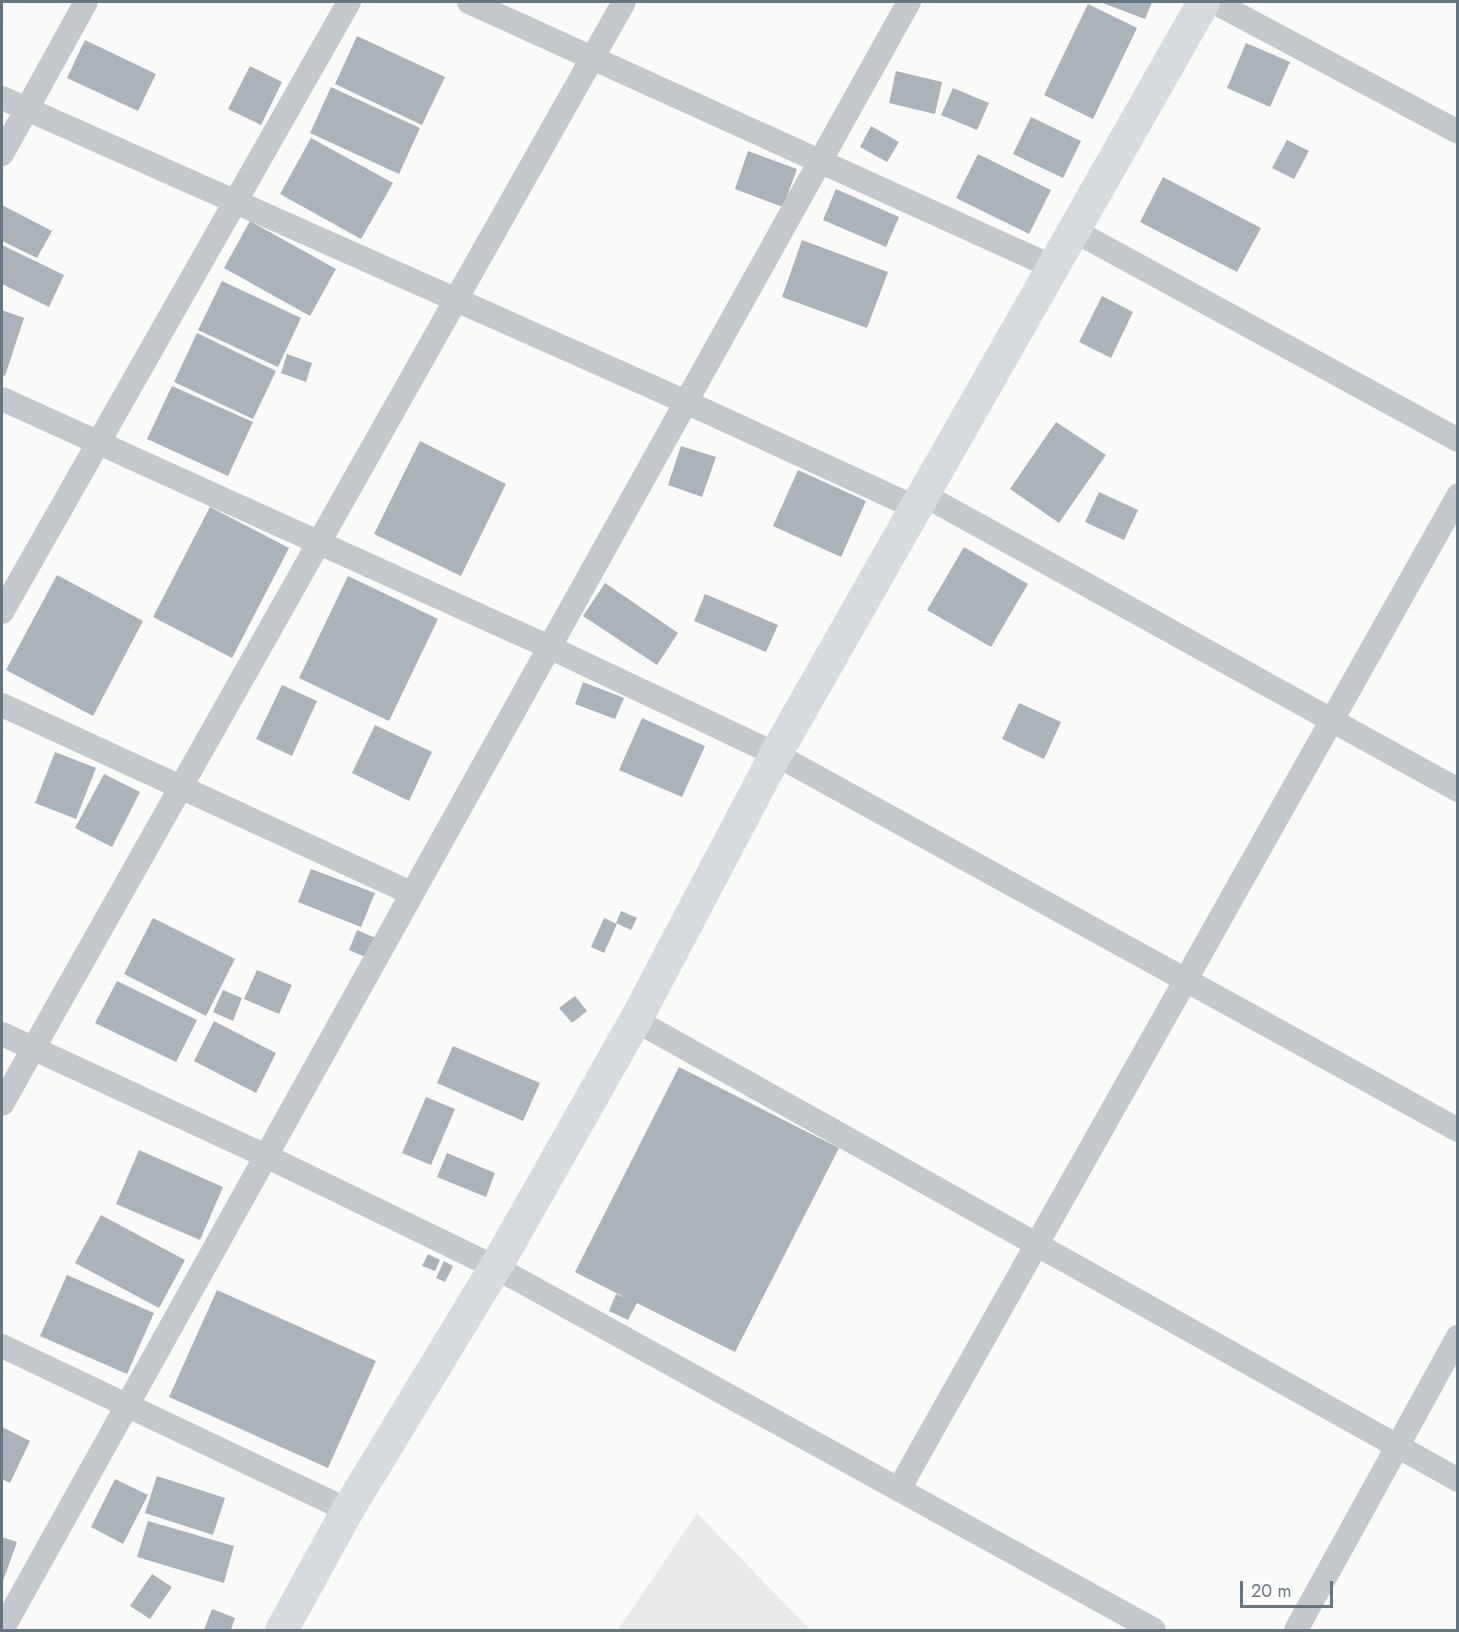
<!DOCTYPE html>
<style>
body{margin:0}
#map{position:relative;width:1459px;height:1632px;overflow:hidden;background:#fafaf8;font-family:Jost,sans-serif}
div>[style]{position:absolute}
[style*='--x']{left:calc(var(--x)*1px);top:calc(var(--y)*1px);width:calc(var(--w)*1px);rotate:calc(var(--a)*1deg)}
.built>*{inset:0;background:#e8e9e9}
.building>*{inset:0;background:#aab3b9}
.minor>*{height:24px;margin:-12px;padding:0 12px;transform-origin:12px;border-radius:12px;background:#c3c8cc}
.secondary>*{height:33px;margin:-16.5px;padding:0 16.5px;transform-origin:16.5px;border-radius:16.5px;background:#d6dbdf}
span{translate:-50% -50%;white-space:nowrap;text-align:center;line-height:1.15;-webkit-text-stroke:6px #fff;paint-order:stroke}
.frame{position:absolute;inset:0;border:3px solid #657683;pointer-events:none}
.scale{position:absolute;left:1240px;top:1581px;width:93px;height:27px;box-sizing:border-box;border:3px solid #657683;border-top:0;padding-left:8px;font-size:18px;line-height:21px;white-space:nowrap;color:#657683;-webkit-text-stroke:4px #fff;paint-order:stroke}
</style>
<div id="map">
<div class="built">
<i style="clip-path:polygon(697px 1513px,810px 1630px,618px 1630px)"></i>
</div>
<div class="building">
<i style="clip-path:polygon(1100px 2px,1152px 2px,1145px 19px)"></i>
<i style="clip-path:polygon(1088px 4px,1137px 28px,1093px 119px,1044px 95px)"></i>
<i style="clip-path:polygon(357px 36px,445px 77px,422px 125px,335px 84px)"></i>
<i style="clip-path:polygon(85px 40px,156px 74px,138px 111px,67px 78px)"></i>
<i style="clip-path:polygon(1246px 43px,1290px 62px,1270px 107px,1227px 88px)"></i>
<i style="clip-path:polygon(250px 66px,282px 82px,261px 125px,228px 109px)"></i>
<i style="clip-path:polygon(896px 71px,942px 82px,935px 114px,889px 103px)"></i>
<i style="clip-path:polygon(331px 87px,420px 128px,399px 174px,310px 133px)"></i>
<i style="clip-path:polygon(953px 88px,989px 103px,977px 130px,941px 115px)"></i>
<i style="clip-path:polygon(1031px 117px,1081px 141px,1063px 178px,1013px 154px)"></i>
<i style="clip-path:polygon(871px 126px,899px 142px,887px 162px,860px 147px)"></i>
<i style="clip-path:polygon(311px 138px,393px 183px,361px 239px,280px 194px)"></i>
<i style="clip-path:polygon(1287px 140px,1309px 151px,1294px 179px,1272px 168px)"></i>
<i style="clip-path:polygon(748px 151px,797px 169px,783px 207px,735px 189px)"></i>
<i style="clip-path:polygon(978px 154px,1051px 190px,1029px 234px,956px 198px)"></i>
<i style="clip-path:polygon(1163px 177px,1261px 228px,1237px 272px,1140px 222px)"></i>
<i style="clip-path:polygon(836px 189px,899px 217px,886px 247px,823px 220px)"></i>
<i style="clip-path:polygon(2px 205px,52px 231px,37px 258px,2px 241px)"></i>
<i style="clip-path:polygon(250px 221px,336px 269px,310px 316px,224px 268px)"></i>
<i style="clip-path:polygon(802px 240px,888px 272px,867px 328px,782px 297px)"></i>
<i style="clip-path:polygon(2px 245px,64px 275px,49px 307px,2px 284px)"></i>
<i style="clip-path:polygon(222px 281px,301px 318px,278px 367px,198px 330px)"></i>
<i style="clip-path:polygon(1102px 296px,1133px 312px,1111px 358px,1079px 342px)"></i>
<i style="clip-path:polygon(2px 310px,24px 318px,5px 376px,2px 375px)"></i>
<i style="clip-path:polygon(197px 333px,276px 371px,253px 419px,174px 382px)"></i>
<i style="clip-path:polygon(287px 354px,312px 363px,306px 382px,281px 373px)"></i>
<i style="clip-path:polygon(172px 386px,253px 422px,228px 476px,147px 439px)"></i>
<i style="clip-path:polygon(1056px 422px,1106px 455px,1059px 523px,1010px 489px)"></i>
<i style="clip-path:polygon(420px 441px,506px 484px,461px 576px,374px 534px)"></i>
<i style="clip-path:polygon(681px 446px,716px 457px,702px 497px,668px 485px)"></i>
<i style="clip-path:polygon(798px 470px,866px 501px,841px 557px,773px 526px)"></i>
<i style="clip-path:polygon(1099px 492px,1138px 510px,1124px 540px,1085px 522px)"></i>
<i style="clip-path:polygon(210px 507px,289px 548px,232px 658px,153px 617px)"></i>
<i style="clip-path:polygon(964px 547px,1028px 584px,991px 647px,927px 610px)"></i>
<i style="clip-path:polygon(57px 575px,143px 621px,93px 716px,6px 670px)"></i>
<i style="clip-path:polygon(348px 576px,438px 619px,389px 721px,299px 678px)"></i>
<i style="clip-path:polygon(605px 583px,678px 633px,657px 665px,583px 616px)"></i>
<i style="clip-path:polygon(705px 594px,778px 625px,766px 652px,694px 621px)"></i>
<i style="clip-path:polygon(583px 682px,624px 698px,615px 719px,575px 704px)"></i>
<i style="clip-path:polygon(282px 685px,317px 701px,292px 756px,256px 739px)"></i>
<i style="clip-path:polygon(1019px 703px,1061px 722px,1044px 759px,1002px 739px)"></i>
<i style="clip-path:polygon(642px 718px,705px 746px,682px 797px,619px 770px)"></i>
<i style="clip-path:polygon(375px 725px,432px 752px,409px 801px,352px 773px)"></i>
<i style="clip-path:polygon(55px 752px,96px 768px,76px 819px,35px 803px)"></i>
<i style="clip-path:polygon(104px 774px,140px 792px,112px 847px,75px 828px)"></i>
<i style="clip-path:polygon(311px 869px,375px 893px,361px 927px,298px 902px)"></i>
<i style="clip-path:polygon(621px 911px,637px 918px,631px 930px,616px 923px)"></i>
<i style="clip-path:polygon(153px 918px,235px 959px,206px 1016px,124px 974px)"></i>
<i style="clip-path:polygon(604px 918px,617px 924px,604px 953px,591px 947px)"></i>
<i style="clip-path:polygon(357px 930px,378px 939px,370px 959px,349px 950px)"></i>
<i style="clip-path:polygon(257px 970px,292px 985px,279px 1014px,244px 999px)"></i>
<i style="clip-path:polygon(117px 981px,197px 1020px,176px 1062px,95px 1023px)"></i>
<i style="clip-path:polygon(223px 990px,242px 998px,233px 1021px,213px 1012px)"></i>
<i style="clip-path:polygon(575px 996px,587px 1011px,572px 1023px,559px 1008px)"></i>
<i style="clip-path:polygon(214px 1021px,276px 1053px,256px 1093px,194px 1061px)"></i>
<i style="clip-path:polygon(453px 1046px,540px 1083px,523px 1121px,437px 1083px)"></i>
<i style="clip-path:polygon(679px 1067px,839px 1148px,735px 1352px,637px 1303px,628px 1320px,609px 1311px,616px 1294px,626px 1298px,575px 1272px)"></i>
<i style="clip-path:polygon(426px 1097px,455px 1109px,431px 1165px,402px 1153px)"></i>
<i style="clip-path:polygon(139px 1150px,223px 1187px,200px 1240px,116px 1204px)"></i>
<i style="clip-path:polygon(447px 1153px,495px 1173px,486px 1197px,437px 1177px)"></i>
<i style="clip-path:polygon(101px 1215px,185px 1260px,159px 1308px,75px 1263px)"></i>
<i style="clip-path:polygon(428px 1254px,440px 1260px,435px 1271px,422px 1266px)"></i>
<i style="clip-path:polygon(444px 1261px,453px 1266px,445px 1282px,436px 1278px)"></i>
<i style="clip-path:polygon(67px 1275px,154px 1313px,127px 1374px,40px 1336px)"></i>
<i style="clip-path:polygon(217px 1290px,376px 1361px,328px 1468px,169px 1397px)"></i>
<i style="clip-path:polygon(2px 1427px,30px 1441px,10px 1483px,2px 1479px)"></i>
<i style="clip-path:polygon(157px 1476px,225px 1498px,213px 1535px,145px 1513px)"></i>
<i style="clip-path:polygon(115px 1479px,148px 1495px,123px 1544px,91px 1527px)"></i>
<i style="clip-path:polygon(148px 1521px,234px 1546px,224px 1583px,137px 1557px)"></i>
<i style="clip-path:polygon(2px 1537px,17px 1542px,2px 1584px)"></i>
<i style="clip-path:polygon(152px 1574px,172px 1587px,150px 1619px,130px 1606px)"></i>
<i style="clip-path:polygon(212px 1609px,235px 1618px,231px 1630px,204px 1630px)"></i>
</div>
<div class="minor">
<i style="--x:469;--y:2;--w:641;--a:24.41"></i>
<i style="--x:1214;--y:2;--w:276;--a:28"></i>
<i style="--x:2;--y:98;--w:749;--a:23.96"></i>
<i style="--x:686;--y:402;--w:253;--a:24.7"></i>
<i style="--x:2;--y:154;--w:174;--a:-61.1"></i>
<i style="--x:1073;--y:230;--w:439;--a:28.6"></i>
<i style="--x:2;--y:399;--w:601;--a:24.39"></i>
<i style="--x:549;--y:647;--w:250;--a:25.3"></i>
<i style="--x:775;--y:754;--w:780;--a:28.83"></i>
<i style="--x:924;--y:495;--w:610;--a:28.92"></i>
<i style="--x:2;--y:612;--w:702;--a:-60.37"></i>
<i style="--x:2;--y:705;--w:451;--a:24.7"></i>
<i style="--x:635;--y:1020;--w:943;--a:29.2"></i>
<i style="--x:2;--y:1034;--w:291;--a:24.8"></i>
<i style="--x:266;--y:1156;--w:254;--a:25.9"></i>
<i style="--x:495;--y:1267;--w:752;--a:28.85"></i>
<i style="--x:2;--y:1104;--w:1265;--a:-60.56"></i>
<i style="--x:2;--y:1346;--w:382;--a:25.4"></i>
<i style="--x:899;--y:1489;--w:1140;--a:-60.62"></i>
<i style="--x:2;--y:1630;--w:1864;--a:-60.88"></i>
<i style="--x:1296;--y:1630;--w:335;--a:-61.1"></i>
</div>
<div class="secondary">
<i style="--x:281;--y:1630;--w:137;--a:-61.2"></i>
<i style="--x:347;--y:1510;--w:285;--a:-58.7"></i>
<i style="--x:495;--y:1267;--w:284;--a:-60.5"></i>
<i style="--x:635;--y:1020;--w:301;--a:-62.2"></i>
<i style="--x:775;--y:754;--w:865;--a:-60.35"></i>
</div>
<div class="frame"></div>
<div class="scale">20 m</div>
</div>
